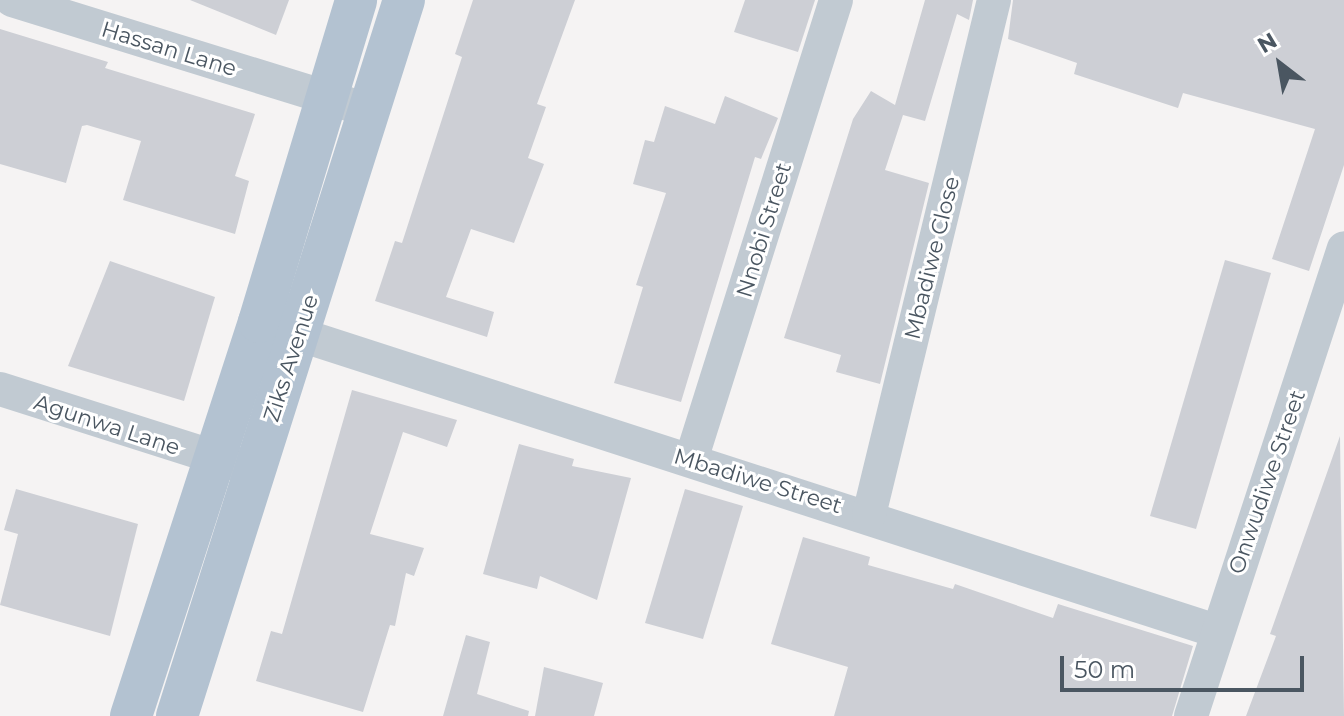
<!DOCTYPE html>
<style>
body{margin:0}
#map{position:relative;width:1344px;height:716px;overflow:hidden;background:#f5f3f3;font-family:Montserrat,sans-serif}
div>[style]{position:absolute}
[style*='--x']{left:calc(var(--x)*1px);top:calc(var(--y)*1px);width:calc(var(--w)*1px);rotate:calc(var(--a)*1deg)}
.building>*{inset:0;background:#cdcfd5}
.minor>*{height:34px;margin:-17px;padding:0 17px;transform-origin:17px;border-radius:17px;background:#c1cad2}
.major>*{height:42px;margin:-21px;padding:0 21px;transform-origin:21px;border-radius:21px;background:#b3c2d1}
span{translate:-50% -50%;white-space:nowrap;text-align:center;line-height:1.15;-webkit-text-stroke:6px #fff;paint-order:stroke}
.street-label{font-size:22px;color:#4a5661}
.north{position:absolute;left:1240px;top:24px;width:80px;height:80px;-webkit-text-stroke:6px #fff;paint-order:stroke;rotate:329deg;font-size:22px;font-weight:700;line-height:32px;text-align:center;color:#4a5661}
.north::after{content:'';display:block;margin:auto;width:28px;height:36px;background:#4a5661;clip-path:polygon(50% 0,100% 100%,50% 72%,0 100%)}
.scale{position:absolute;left:1060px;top:656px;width:244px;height:36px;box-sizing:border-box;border:4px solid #4a5661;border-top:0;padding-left:10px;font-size:24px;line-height:28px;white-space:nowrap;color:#4a5661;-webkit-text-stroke:6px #fff;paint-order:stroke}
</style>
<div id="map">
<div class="building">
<i style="clip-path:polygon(190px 0,289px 0,276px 35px)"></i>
<i style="clip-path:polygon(473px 0,575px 0,537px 104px,546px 107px,528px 158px,544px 164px,514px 243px,471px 229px,446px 297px,494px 312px,487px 337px,375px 301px,395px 241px,402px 243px,462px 57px,455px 54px)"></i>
<i style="clip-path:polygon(745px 0,815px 0,798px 52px,734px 32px)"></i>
<i style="clip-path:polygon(925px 0,973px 0,969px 20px,957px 14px,925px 121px,903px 115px,885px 170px,929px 183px,880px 384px,836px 372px,841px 355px,784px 338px,853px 119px,871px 91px,895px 105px)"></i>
<i style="clip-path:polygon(1013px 0,1344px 0,1344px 165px,1309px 271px,1272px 259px,1315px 129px,1183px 93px,1178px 108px,1074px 74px,1077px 63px,1008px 39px)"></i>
<i style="clip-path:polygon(0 29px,108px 62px,105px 68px,255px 114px,235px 176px,249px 181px,235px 234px,123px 200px,141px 141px,87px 125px,82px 126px,66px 183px,0 164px)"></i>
<i style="clip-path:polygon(725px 96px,778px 118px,761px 159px,755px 157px,681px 402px,614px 383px,643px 287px,636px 285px,666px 193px,633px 184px,645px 140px,654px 142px,665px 106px,715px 124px)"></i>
<i style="clip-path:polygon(1225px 260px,1271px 273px,1196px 529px,1150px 516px)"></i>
<i style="clip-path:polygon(110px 261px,215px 297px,184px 401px,68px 366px)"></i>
<i style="clip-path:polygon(352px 390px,457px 420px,447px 447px,403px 432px,370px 534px,424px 548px,414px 576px,406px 573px,395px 626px,390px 625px,363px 712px,256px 681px,271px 631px,282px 634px)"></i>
<i style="clip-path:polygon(1340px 436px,1344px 716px,1246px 716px,1276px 636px,1270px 634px)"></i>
<i style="clip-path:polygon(519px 444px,574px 459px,572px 466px,631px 478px,597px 600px,540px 576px,537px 589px,483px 574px)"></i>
<i style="clip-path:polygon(16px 489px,138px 524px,110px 636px,0 605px,18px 534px,4px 530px)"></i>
<i style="clip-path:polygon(685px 489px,743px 506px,703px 639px,645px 623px)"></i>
<i style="clip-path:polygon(803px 537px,870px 557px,868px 565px,953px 589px,955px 584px,1053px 618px,1058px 604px,1193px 646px,1172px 716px,834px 716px,848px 667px,771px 644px)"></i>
<i style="clip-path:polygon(466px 635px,490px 642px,477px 694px,529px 711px,528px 716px,443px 716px)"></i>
<i style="clip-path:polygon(544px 667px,603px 683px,594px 716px,535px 716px)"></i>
</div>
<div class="minor">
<i style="--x:12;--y:0;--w:373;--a:17.2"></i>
<i style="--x:273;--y:326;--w:991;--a:17.92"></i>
<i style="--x:0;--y:389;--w:252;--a:17.6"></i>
<i style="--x:691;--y:460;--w:482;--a:-72.5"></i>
<i style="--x:869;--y:515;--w:530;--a:-76.36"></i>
<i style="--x:1191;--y:716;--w:492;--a:-71.9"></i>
</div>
<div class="major">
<i style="--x:131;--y:716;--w:414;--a:-72"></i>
<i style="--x:259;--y:322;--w:336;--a:-73.2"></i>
<i style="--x:177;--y:716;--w:751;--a:-72.41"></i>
</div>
<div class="street-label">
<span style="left:169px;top:49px;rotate:17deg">Hassan Lane</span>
<span style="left:764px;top:230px;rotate:-73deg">Nnobi Street</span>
<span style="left:932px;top:258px;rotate:-76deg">Mbadiwe Close</span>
<span style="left:291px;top:358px;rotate:-72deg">Ziks Avenue</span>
<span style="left:107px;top:425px;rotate:18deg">Agunwa Lane</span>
<span style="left:758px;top:481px;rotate:17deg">Mbadiwe Street</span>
<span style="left:1267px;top:482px;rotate:-71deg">Onwudiwe Street</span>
</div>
<div class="north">N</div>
<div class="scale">50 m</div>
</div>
